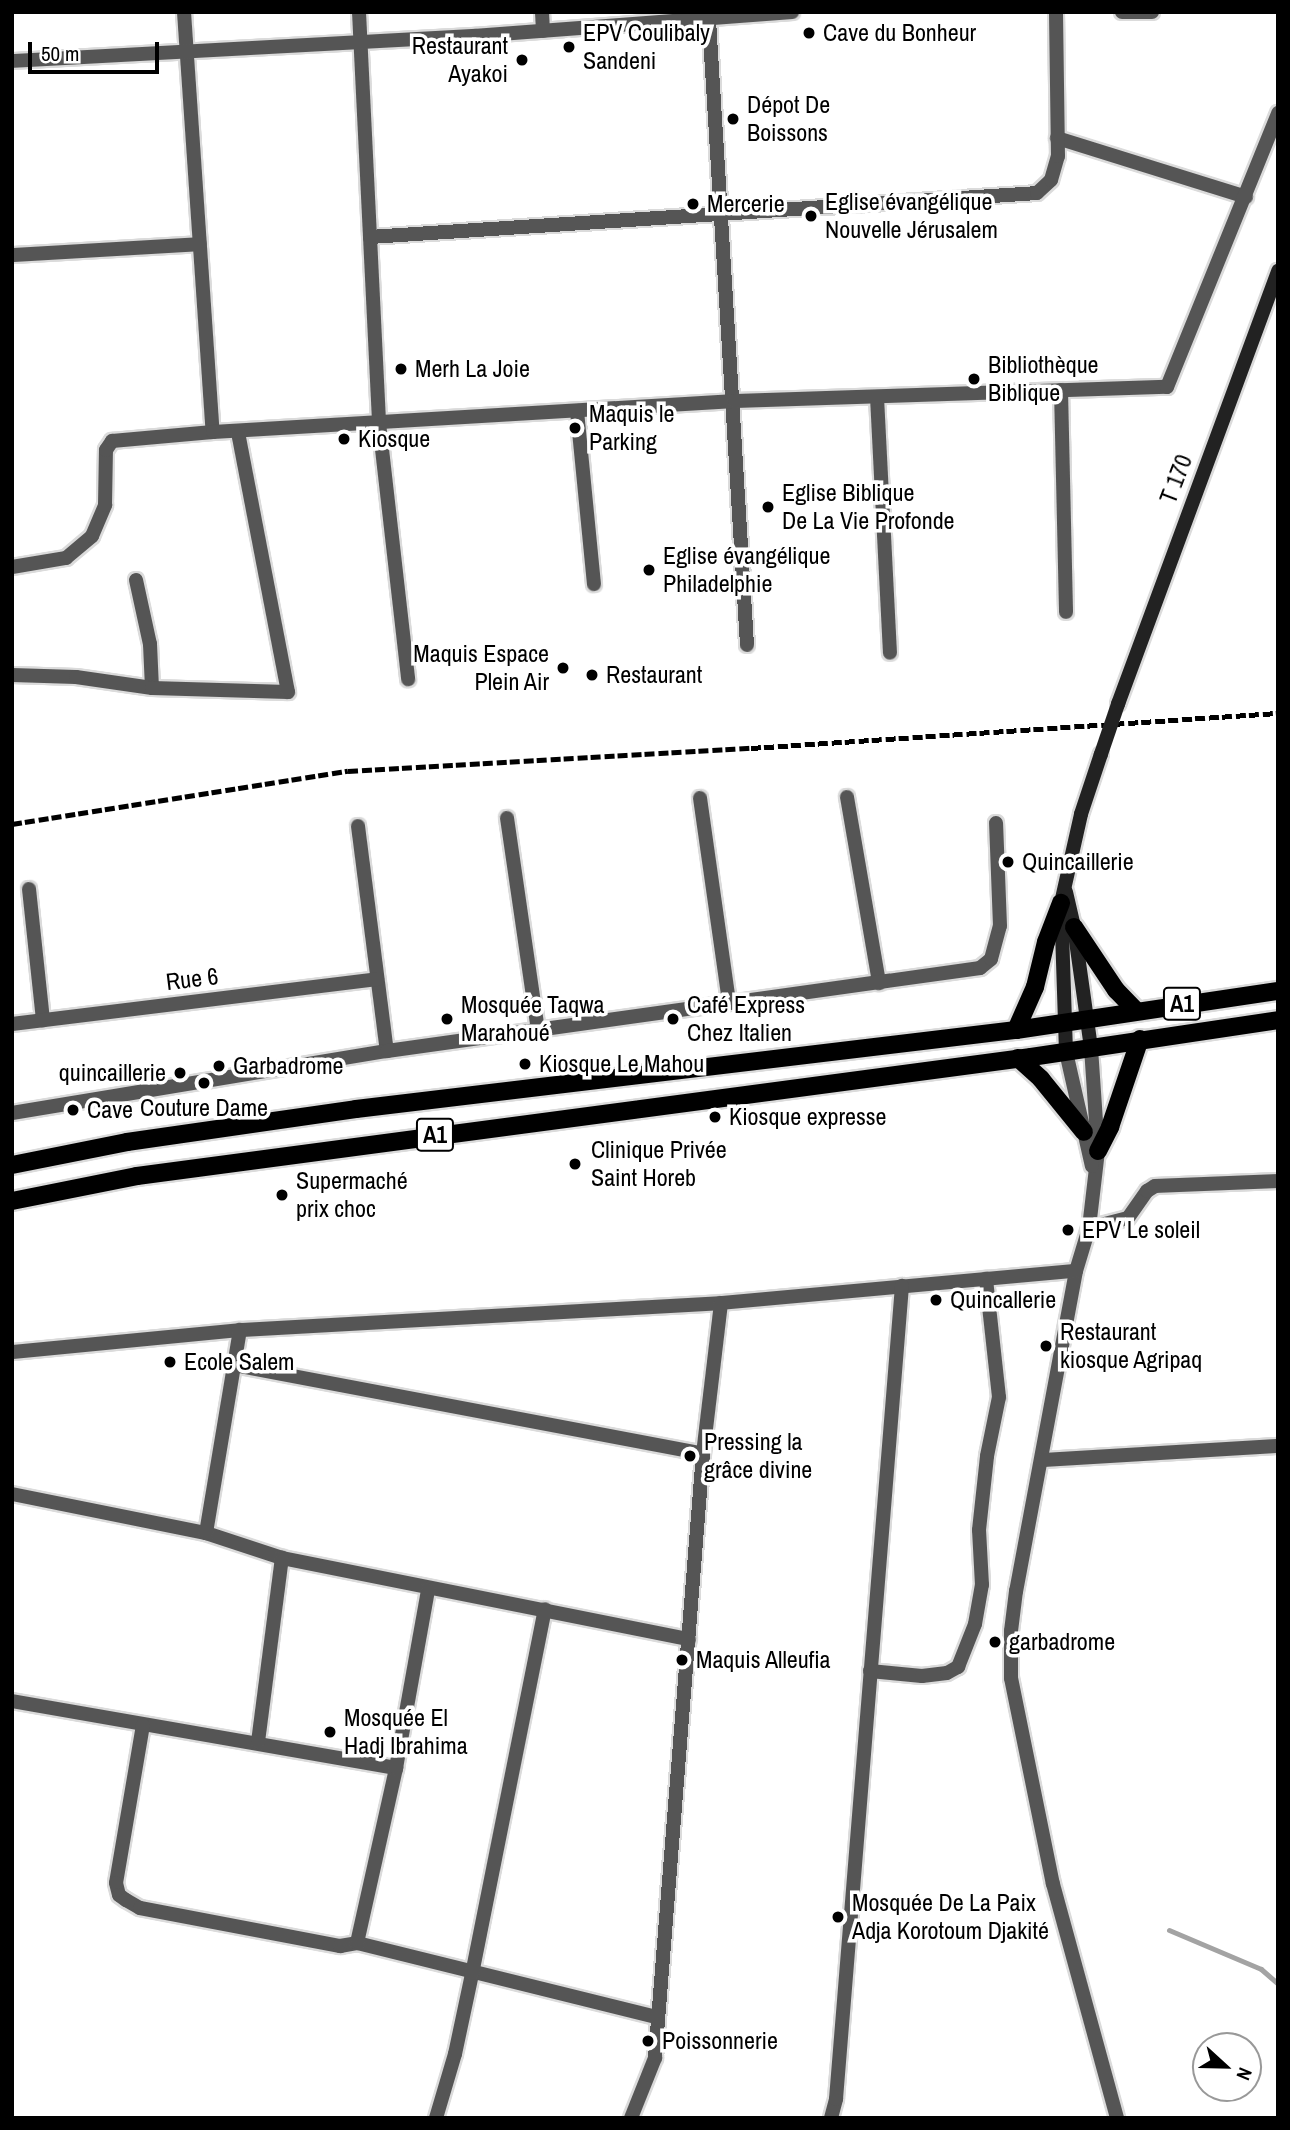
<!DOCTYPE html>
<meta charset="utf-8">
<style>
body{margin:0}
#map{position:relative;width:1290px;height:2130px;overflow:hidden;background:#fff;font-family:"Archivo Narrow",sans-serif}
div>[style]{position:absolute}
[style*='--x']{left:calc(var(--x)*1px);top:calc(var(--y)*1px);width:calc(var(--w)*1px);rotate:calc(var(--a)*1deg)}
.stream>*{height:5px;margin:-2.5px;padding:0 2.5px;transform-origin:2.5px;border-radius:2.5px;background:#a3a3a3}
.roads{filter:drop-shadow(2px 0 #dbdbdb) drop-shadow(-2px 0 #dbdbdb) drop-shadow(0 2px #dbdbdb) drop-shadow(0 -2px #dbdbdb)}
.street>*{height:14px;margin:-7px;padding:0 7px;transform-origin:7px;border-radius:7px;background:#555}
.secondary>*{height:14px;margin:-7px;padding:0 7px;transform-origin:7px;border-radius:7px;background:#222}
.primary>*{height:18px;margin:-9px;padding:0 9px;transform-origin:9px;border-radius:9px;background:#000}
.rail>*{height:5px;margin-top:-2.5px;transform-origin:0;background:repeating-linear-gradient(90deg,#000 0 10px,transparent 0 13.5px)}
.secondary-bridge>*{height:14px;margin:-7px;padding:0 7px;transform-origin:7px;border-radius:7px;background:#222}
.dots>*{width:19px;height:19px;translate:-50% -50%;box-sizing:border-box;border:4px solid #fff;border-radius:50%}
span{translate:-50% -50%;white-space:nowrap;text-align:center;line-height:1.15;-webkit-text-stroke:7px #fff;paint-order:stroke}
.shield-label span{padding:2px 5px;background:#fff;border:2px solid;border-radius:5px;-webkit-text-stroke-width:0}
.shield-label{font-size:23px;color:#000;font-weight:700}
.poi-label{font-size:24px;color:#000}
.left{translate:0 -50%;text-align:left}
.right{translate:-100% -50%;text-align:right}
.street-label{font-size:24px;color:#000}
.frame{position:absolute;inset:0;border:14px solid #000;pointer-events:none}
.north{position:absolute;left:1192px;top:2032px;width:70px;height:70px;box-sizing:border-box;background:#fff;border:2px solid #999;border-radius:50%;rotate:112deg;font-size:19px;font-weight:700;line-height:28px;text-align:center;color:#000}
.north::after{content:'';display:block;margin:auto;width:24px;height:32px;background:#000;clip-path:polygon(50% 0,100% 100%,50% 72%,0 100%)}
.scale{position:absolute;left:28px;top:42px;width:131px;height:32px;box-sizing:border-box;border:4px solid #000;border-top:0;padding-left:9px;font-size:21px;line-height:24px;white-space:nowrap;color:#000;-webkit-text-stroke:5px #fff;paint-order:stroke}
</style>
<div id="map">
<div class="stream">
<i style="--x:1169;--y:1930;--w:100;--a:23"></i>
<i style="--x:1261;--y:1969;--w:23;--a:41"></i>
</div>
<div class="roads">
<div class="street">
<i style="--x:184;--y:12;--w:421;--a:86.1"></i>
<i style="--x:359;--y:12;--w:411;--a:87.2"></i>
<i style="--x:379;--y:423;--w:258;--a:83.5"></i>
<i style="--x:542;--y:12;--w:19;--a:87"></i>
<i style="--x:1122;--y:12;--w:30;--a:0"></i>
<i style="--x:709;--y:20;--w:626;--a:86.52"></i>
<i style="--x:12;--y:61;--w:463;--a:-3.1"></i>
<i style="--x:474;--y:36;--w:319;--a:-4.3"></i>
<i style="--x:1057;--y:138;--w:198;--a:17.3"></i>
<i style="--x:370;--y:237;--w:668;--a:-3.77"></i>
<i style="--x:1037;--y:193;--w:19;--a:-43"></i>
<i style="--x:1051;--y:180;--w:25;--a:-74"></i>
<i style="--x:1058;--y:156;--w:144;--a:-90.8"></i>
<i style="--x:12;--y:255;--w:188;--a:-3.3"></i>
<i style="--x:1061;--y:390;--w:222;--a:88.7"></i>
<i style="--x:877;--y:397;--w:256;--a:87.1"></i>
<i style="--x:577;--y:411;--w:174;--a:84.4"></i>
<i style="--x:12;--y:567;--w:55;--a:-9.5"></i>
<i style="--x:66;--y:558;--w:34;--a:-40"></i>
<i style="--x:92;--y:536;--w:34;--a:-67"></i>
<i style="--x:105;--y:505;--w:55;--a:-89"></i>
<i style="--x:106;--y:450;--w:11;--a:-56"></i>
<i style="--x:112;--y:441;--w:101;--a:-5.1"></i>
<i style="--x:213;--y:432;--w:523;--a:-3.4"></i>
<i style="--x:735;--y:401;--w:432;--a:-1.9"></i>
<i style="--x:1167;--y:387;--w:296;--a:-67.9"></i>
<i style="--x:136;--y:580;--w:66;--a:77.7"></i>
<i style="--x:150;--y:644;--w:44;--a:87.4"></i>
<i style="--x:12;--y:675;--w:64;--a:1.8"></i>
<i style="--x:76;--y:677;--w:77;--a:8.2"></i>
<i style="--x:152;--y:688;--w:136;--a:1.7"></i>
<i style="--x:288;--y:692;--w:265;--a:-100.9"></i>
<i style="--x:847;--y:797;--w:189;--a:80.2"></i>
<i style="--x:700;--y:798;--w:207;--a:81.9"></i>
<i style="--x:507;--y:818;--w:214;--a:81.7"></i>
<i style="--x:358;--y:826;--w:227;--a:82.7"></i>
<i style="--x:29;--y:889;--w:132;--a:83.9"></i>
<i style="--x:12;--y:1024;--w:368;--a:-7"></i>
<i style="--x:1091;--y:1048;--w:103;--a:86.1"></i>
<i style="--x:1098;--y:1151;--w:78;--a:96.7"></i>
<i style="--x:1089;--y:1228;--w:45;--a:106.8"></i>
<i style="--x:1076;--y:1271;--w:326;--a:100.6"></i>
<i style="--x:1016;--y:1591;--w:40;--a:97.1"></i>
<i style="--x:1011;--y:1631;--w:47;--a:90"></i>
<i style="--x:1011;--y:1678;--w:210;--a:78.5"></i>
<i style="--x:1053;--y:1884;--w:243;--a:74.7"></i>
<i style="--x:1066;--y:1052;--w:117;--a:77.2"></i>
<i style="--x:12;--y:1113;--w:380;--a:-9.4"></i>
<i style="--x:387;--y:1051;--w:599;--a:-7.97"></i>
<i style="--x:980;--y:968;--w:14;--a:-39"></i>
<i style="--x:991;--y:959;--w:34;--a:-75"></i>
<i style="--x:1000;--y:926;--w:103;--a:-92.2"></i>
<i style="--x:1089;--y:1228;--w:40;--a:-14.4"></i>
<i style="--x:1128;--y:1218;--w:33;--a:-55"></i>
<i style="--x:1147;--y:1191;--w:9;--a:-32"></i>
<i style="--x:1155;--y:1186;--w:123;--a:-2.3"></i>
<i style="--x:12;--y:1352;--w:229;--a:-5.5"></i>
<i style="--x:240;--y:1330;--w:482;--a:-3.2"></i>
<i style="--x:721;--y:1303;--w:356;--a:-5.2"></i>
<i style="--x:234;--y:1365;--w:477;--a:10.7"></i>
<i style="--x:1042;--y:1460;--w:236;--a:-3.4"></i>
<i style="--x:12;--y:1494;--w:198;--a:11.4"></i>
<i style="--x:206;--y:1533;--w:80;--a:18.2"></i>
<i style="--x:282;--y:1558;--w:415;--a:11.3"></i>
<i style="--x:206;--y:1533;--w:206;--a:-80.5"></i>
<i style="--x:870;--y:1671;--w:52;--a:5.5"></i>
<i style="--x:922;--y:1676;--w:25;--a:-7"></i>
<i style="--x:947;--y:1673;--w:13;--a:-29"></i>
<i style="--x:958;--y:1667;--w:46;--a:-68.4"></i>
<i style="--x:975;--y:1624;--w:40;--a:-80"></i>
<i style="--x:982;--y:1585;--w:55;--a:-93.1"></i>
<i style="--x:979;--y:1530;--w:74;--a:-83.8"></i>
<i style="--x:987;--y:1456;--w:60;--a:-78.5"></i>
<i style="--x:999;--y:1397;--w:119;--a:-96.3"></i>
<i style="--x:12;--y:1701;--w:390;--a:9.9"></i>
<i style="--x:143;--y:1725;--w:160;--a:99.7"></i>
<i style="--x:116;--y:1883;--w:12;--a:76"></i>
<i style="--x:119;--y:1895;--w:9;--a:36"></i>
<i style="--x:126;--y:1900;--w:16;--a:30"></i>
<i style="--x:140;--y:1908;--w:204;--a:10.8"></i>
<i style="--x:340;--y:1946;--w:17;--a:-10"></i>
<i style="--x:357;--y:1943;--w:309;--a:13.9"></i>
<i style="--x:258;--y:1742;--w:186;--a:-82.6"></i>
<i style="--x:357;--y:1943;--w:179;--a:-77.4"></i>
<i style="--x:396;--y:1768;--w:181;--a:-79.8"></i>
<i style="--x:436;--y:2118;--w:67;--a:-73.5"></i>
<i style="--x:455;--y:2054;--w:82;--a:-78"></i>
<i style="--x:472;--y:1974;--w:372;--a:-78.7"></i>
<i style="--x:631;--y:2118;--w:65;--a:-68.2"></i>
<i style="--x:655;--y:2058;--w:606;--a:-85.46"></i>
<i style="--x:703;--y:1454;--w:152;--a:-83.2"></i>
<i style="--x:831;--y:2118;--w:20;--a:-75"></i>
<i style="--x:836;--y:2099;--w:816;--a:-85.36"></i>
</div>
<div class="secondary">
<i style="--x:1118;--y:704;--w:462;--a:-69.7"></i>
<i style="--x:1066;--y:892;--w:36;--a:77"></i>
<i style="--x:1074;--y:927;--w:122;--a:82"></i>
<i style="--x:1066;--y:1052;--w:149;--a:-91.9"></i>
<i style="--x:1061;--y:903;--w:91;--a:-77.3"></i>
<i style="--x:1081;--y:814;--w:63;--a:-71.6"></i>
</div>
<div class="primary">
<i style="--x:1074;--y:927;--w:76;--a:56.3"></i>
<i style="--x:1116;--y:990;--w:29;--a:46"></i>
<i style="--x:1016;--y:1030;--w:47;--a:-66.2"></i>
<i style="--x:1035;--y:987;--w:46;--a:-76.3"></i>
<i style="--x:1046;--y:942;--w:42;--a:-69"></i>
<i style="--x:1018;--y:1058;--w:31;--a:42"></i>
<i style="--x:1041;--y:1079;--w:68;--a:50.9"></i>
<i style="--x:1098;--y:1151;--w:27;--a:-63"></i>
<i style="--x:1110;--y:1127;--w:93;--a:-71.2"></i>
<i style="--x:12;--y:1165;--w:117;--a:-11.3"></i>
<i style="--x:127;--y:1142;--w:231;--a:-8.2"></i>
<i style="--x:356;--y:1109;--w:665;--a:-6.83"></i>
<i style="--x:1016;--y:1030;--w:265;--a:-8.5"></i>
<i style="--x:12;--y:1201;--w:127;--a:-11.3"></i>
<i style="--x:137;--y:1176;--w:902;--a:-7.58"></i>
<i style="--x:1031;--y:1057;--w:250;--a:-8.5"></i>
</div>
</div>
<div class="rail">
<i style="--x:12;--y:824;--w:340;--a:-9"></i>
<i style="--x:348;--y:771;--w:404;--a:-3.3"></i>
<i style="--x:751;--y:748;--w:528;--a:-3.8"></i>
</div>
<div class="secondary-bridge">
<i style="--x:1101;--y:754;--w:53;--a:-71.2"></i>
</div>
<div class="dots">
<i style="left:809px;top:33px;background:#000"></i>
<i style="left:569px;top:47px;background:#000"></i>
<i style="left:522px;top:60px;background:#000"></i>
<i style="left:733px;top:119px;background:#000"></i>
<i style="left:693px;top:204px;background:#000"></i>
<i style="left:811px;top:216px;background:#000"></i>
<i style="left:401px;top:369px;background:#000"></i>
<i style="left:974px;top:379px;background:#000"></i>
<i style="left:575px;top:428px;background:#000"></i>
<i style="left:344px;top:439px;background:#000"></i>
<i style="left:768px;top:507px;background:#000"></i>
<i style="left:649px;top:570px;background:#000"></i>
<i style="left:563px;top:668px;background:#000"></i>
<i style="left:592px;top:675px;background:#000"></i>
<i style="left:1008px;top:862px;background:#000"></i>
<i style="left:447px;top:1019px;background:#000"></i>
<i style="left:673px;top:1019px;background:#000"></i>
<i style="left:525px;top:1064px;background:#000"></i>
<i style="left:219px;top:1066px;background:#000"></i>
<i style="left:180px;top:1073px;background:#000"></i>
<i style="left:204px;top:1083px;background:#000"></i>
<i style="left:73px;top:1110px;background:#000"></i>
<i style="left:715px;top:1117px;background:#000"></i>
<i style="left:575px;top:1164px;background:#000"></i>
<i style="left:282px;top:1195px;background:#000"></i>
<i style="left:1068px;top:1230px;background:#000"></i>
<i style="left:936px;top:1300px;background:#000"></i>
<i style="left:1046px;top:1346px;background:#000"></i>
<i style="left:170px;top:1362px;background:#000"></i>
<i style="left:690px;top:1456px;background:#000"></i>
<i style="left:995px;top:1642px;background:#000"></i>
<i style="left:682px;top:1660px;background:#000"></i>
<i style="left:330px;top:1732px;background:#000"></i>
<i style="left:838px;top:1917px;background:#000"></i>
<i style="left:648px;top:2041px;background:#000"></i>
</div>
<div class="shield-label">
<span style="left:1182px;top:1004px">A1</span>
<span style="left:435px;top:1135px">A1</span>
</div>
<div class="poi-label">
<span class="left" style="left:583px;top:47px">EPV Coulibaly<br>Sandeni</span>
<span class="left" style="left:823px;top:33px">Cave du Bonheur</span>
<span class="right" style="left:508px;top:60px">Restaurant<br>Ayakoi</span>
<span class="left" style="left:747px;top:119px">Dépot De<br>Boissons</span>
<span class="left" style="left:825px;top:216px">Eglise évangélique<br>Nouvelle Jérusalem</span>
<span class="left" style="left:707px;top:204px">Mercerie</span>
<span class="left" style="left:988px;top:379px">Bibliothèque<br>Biblique</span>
<span class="left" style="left:415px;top:369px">Merh La Joie</span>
<span class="left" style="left:589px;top:428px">Maquis le<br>Parking</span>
<span class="left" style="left:358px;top:439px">Kiosque</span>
<span class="left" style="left:782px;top:507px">Eglise Biblique<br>De La Vie Profonde</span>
<span class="left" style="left:663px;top:570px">Eglise évangélique<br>Philadelphie</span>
<span class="right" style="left:549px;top:668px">Maquis Espace<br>Plein Air</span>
<span class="left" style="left:606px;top:675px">Restaurant</span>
<span class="left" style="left:1022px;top:862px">Quincaillerie</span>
<span class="left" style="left:461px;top:1019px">Mosquée Taqwa<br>Marahoué</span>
<span class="left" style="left:687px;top:1019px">Café Express<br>Chez Italien</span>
<span class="left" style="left:539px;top:1064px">Kiosque Le Mahou</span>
<span class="left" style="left:233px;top:1066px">Garbadrome</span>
<span class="right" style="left:166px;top:1073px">quincaillerie</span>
<span style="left:204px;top:1108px">Couture Dame</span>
<span class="left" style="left:87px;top:1110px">Cave</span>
<span class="left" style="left:729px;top:1117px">Kiosque expresse</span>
<span class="left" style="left:591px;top:1164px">Clinique Privée<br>Saint Horeb</span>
<span class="left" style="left:296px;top:1195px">Supermaché<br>prix choc</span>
<span class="left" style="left:1082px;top:1230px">EPV Le soleil</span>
<span class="left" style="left:950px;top:1300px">Quincallerie</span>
<span class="left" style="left:1060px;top:1346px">Restaurant<br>kiosque Agripaq</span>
<span class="left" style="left:184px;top:1362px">Ecole Salem</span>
<span class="left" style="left:704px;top:1456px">Pressing la<br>grâce divine</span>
<span class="left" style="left:1009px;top:1642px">garbadrome</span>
<span class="left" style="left:696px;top:1660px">Maquis Alleufia</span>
<span class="left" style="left:344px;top:1732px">Mosquée El<br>Hadj Ibrahima</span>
<span class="left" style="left:852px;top:1917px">Mosquée De La Paix<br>Adja Korotoum Djakité</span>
<span class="left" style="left:662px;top:2041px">Poissonnerie</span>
</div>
<div class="street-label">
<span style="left:1176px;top:479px;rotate:-69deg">T 170</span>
<span style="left:192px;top:979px;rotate:-7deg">Rue 6</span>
</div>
<div class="frame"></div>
<div class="north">N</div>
<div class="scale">50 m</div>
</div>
